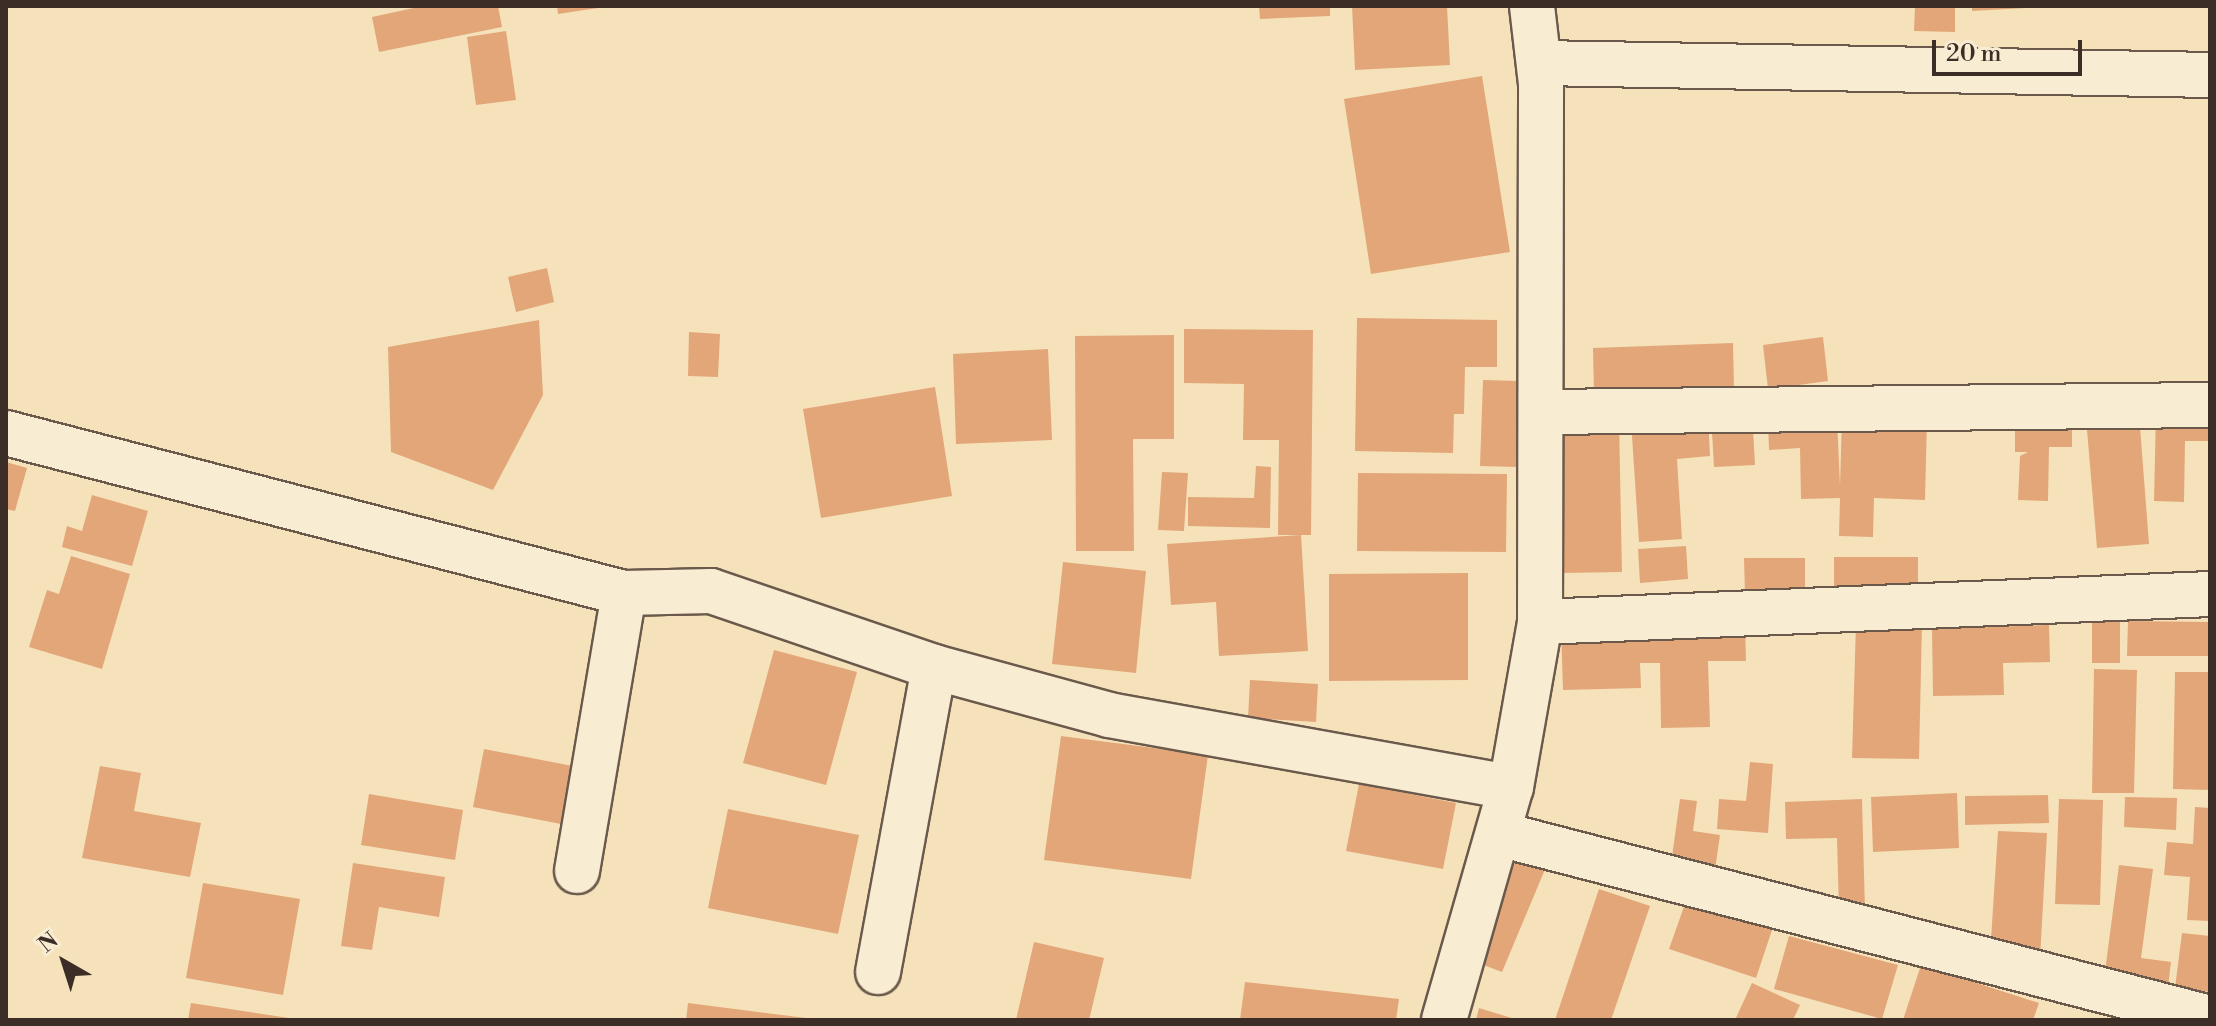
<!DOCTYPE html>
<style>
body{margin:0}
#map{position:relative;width:2216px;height:1026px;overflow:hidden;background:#f5e2ba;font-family:"Libre Bodoni",serif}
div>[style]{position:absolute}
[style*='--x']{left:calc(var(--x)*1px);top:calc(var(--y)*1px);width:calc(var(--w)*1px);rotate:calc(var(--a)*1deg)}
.building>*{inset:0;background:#e3a679}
.roads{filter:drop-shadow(2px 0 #6b5a4c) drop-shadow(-2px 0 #6b5a4c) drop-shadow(0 2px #6b5a4c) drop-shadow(0 -2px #6b5a4c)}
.street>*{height:44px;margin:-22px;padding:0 22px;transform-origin:22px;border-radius:22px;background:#f8ecd2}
span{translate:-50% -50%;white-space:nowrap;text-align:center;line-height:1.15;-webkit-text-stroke:6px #f8ecd2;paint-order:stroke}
.frame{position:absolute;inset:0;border:8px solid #3d2d27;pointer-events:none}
.north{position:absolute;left:24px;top:922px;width:80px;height:80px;-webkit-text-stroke:6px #f8ecd2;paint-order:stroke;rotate:321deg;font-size:22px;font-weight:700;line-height:32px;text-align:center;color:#3d2d27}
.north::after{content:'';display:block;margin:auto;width:28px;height:36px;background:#3d2d27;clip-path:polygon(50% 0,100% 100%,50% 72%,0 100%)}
.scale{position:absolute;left:1932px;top:40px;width:150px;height:36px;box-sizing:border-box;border:4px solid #3d2d27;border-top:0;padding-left:10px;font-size:24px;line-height:28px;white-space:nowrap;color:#3d2d27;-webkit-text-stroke:6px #f8ecd2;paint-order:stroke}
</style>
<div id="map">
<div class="building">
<i style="clip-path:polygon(423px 6px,498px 6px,502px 27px,379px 52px,372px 17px)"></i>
<i style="clip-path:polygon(557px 6px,597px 6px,598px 8px,558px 14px)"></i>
<i style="clip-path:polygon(1259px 6px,1330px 6px,1330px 16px,1260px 19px)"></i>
<i style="clip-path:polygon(1352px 6px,1447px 6px,1450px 65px,1355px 70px)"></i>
<i style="clip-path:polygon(1915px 6px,1955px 6px,1955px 32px,1914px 31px)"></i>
<i style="clip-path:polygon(1972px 6px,2026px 6px,2026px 8px,1972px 11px)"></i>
<i style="clip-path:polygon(506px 31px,516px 100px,476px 105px,467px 37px)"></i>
<i style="clip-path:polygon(1482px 76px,1510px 252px,1371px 274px,1344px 99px)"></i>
<i style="clip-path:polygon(547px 268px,554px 302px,516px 312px,508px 277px)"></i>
<i style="clip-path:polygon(1357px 318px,1497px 320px,1497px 367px,1465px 367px,1464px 414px,1454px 414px,1453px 453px,1355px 451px)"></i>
<i style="clip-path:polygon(539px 320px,543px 395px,493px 490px,391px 452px,388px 347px)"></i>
<i style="clip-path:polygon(1184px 329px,1313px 330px,1311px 535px,1278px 535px,1279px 440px,1243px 440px,1244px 384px,1184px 383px)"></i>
<i style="clip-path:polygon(689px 332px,720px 334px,718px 377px,688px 376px)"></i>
<i style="clip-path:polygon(1174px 335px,1174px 439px,1133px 439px,1134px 551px,1076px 551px,1075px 336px)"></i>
<i style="clip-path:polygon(1823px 337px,1828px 381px,1768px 389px,1763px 345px)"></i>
<i style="clip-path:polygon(1733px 343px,1734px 390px,1594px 395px,1593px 348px)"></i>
<i style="clip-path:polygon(1048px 349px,1052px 440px,956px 444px,953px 354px)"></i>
<i style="clip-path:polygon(1483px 380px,1520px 381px,1517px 467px,1480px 466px)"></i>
<i style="clip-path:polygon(935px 387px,952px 496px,821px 518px,803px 409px)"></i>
<i style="clip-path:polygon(2156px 411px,2210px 412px,2210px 441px,2185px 441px,2184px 502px,2154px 501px)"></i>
<i style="clip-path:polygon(1752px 413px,1755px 465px,1714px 467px,1711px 415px)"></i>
<i style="clip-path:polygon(2139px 414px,2149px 544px,2097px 548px,2086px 418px)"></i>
<i style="clip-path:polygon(1708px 416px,1710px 456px,1677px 459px,1682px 539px,1639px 542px,1631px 421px)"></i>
<i style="clip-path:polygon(1842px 417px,1927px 420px,1925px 500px,1874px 498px,1873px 537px,1839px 536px,1840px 498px,1801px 499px,1800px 448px,1769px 450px,1768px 420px,1837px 418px,1840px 486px)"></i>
<i style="clip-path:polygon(2015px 417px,2072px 418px,2072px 447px,2049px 447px,2048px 501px,2018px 500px,2020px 456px,2028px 452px,2015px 452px)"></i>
<i style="clip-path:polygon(1619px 421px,1622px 572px,1561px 573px,1558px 423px)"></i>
<i style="clip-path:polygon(6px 462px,27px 468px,15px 511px,6px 509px)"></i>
<i style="clip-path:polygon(1256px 466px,1271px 467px,1270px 528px,1188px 526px,1188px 497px,1254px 498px)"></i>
<i style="clip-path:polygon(1162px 472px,1188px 473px,1184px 531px,1158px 530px)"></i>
<i style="clip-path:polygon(1358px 473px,1507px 474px,1506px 552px,1357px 551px)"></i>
<i style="clip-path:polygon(92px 495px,148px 511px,132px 566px,62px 547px,67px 526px,82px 531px)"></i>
<i style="clip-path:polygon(1301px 535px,1308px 651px,1219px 656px,1216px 602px,1171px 605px,1167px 544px)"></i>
<i style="clip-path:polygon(1686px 546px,1688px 579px,1640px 583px,1638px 549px)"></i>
<i style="clip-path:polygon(71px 556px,130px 574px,102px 669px,29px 647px,47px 590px,59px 594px)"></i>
<i style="clip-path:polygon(1834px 557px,1918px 557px,1918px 597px,1834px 597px)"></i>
<i style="clip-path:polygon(1744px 558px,1805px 558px,1805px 594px,1745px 595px)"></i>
<i style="clip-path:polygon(1063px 562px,1146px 571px,1136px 673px,1052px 664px)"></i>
<i style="clip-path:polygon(1468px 573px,1468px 680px,1329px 681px,1329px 574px)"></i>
<i style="clip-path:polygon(2092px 621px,2120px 621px,2120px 663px,2092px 663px)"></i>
<i style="clip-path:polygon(2128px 621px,2210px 622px,2210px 656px,2127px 656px)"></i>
<i style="clip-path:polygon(1856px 623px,1922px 624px,1919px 759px,1852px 758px)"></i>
<i style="clip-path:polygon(1745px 624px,1746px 661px,1708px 661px,1710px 727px,1661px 728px,1660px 663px,1640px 663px,1641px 688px,1563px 690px,1561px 627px)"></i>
<i style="clip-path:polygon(2049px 625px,2050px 662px,2003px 663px,2004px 695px,1933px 696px,1932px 629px)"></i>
<i style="clip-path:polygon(774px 650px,857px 672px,826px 785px,743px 763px)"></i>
<i style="clip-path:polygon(2094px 669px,2137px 670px,2134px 793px,2092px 793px)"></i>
<i style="clip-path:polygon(2175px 672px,2210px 672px,2210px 790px,2173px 789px)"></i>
<i style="clip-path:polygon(1250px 680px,1318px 684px,1316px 722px,1248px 718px)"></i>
<i style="clip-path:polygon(1061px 736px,1208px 755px,1191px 879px,1044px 860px)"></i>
<i style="clip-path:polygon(484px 749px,573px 766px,561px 824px,473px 807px)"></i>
<i style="clip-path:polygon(1750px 762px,1773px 764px,1768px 833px,1717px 829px,1719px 799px,1746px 801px)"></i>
<i style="clip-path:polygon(100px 766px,141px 773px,134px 811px,201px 823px,190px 877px,82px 858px)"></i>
<i style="clip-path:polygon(1359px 784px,1456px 803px,1443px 869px,1346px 851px)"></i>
<i style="clip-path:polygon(1957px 793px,1959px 848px,1873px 852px,1871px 797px)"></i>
<i style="clip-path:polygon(369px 794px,463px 810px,455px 860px,361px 845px)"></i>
<i style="clip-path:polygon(2048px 795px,2049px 823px,1965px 825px,1965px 796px)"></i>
<i style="clip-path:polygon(2125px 797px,2177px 798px,2176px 830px,2124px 827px)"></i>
<i style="clip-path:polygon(1680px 799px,1697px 801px,1693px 831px,1720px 835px,1715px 870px,1671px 864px)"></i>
<i style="clip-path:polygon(1862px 799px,1865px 911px,1839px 912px,1837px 838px,1786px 839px,1785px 802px)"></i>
<i style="clip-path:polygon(2059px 799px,2103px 800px,2100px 905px,2055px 904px)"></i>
<i style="clip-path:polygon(2195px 807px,2210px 808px,2210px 921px,2187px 920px,2190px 877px,2164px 875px,2167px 842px,2193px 844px)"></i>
<i style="clip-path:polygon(728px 809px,859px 835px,838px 934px,708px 908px)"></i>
<i style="clip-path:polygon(1998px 831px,2047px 833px,2040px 958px,1990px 955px)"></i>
<i style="clip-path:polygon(1523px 844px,1551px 855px,1502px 972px,1473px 961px)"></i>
<i style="clip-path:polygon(353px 863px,445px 877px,439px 917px,379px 907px,372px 950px,341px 946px)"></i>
<i style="clip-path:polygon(2119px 865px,2153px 869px,2141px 958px,2171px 962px,2168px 987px,2104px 979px)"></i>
<i style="clip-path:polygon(203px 883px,300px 899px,283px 995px,186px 978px)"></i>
<i style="clip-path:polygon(1599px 889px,1650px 906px,1611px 1020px,1555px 1020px)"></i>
<i style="clip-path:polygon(1686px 901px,1772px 930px,1756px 978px,1669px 949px)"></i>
<i style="clip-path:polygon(2182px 933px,2210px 936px,2210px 992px,2175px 988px)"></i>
<i style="clip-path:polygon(1789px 936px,1898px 965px,1882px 1019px,1774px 989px)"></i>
<i style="clip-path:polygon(1034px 942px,1104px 958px,1089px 1020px,1016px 1020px)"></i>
<i style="clip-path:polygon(1921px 965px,2039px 1003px,2033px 1020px,1903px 1020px)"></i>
<i style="clip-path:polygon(1245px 982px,1399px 999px,1396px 1020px,1240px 1020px)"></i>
<i style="clip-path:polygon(1752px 983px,1800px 1005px,1793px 1020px,1735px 1020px)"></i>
<i style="clip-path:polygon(191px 1003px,289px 1018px,289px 1020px,188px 1020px)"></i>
<i style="clip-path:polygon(688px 1003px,806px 1018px,806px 1020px,686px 1020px)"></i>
<i style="clip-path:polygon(1479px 1008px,1515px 1019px,1514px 1020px,1476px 1020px)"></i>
</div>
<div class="roads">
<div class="street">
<i style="--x:1539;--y:63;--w:671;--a:1.02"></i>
<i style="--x:1541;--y:412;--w:669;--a:-0.6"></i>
<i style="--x:6;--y:433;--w:638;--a:14.52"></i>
<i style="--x:624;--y:593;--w:87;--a:-1.3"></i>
<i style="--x:711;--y:591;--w:236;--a:18.8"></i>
<i style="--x:934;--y:667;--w:181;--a:15.3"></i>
<i style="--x:1109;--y:715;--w:408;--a:10.2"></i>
<i style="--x:1540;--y:622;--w:671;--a:-2.39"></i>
<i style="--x:1499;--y:834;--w:734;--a:14.51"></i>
<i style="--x:577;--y:871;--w:282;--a:-80.4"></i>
<i style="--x:878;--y:972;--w:310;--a:-79.6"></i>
<i style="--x:1444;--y:1020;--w:242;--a:-74"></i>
<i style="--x:1511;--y:787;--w:168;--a:-80"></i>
<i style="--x:1540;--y:622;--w:538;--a:-89.89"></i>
<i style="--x:1541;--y:84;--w:79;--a:-96.6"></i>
</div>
</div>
<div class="frame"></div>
<div class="north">N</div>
<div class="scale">20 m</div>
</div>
